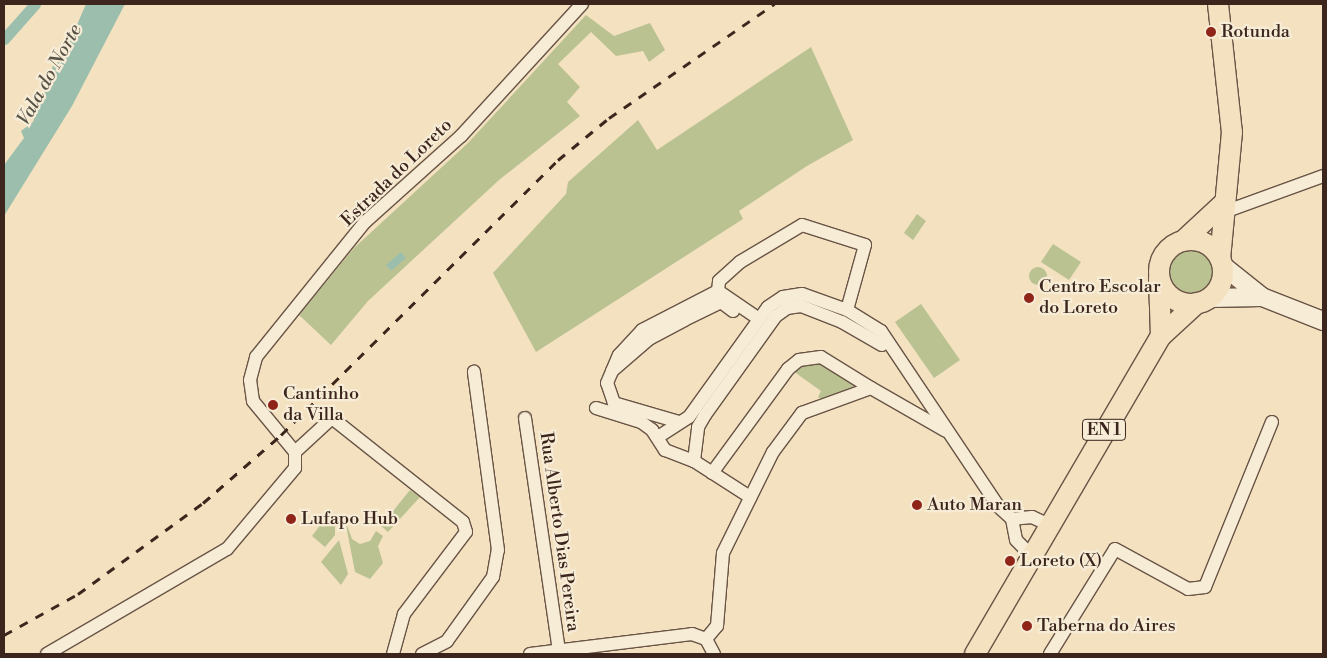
<!DOCTYPE html>
<style>
body{margin:0}
#map{position:relative;width:1327px;height:658px;overflow:hidden;background:#f3e1c0;font-family:"Libre Bodoni",serif}
div>[style]{position:absolute}
[style*='--x']{left:calc(var(--x)*1px);top:calc(var(--y)*1px);width:calc(var(--w)*1px);rotate:calc(var(--a)*1deg)}
.green>*{inset:0;background:#bbc292}
.round{border-radius:50%}
.water>*{inset:0;background:#9cbead}
.canal>*{height:11px;margin:-5.5px;padding:0 5.5px;transform-origin:5.5px;border-radius:5.5px;background:#9cbead}
.roads{filter:drop-shadow(1px 0 #695446) drop-shadow(-1px 0 #695446) drop-shadow(0 1px #695446) drop-shadow(0 -1px #695446)}
.minor>*{height:12px;margin:-6px;padding:0 6px;transform-origin:6px;border-radius:6px;background:#f7ecd6}
.secondary>*{height:18px;margin:-9px;padding:0 9px;transform-origin:9px;border-radius:9px;background:#f7ecd6}
.primary>*{height:20px;margin:-10px;padding:0 10px;transform-origin:10px;border-radius:10px;background:#f3e1c0}
.primary>.ring{margin:-10px;padding:0;box-sizing:content-box;background:none;border:20px solid #f3e1c0;border-radius:50%}
.rail>*{height:3px;margin-top:-1.5px;transform-origin:0;background:repeating-linear-gradient(90deg,#3b251d 0 9px,transparent 0 18px)}
.dots>*{width:14px;height:14px;translate:-50% -50%;box-sizing:border-box;border:2px solid #f7ecd6;border-radius:50%}
span{translate:-50% -50%;white-space:nowrap;text-align:center;line-height:1.15;-webkit-text-stroke:4.5px #f7ecd6;paint-order:stroke}
.shield-label span{padding:1px 4px;background:#f7ecd6;border:1px solid;border-radius:4px;-webkit-text-stroke-width:0}
.shield-label{font-size:16px;color:#3b251d;font-weight:700}
.poi-label{font-size:18px;color:#3b251d}
.left{translate:0 -50%;text-align:left}
.street-label{font-size:18px;color:#3b251d}
.water-label{font-size:19px;color:#585348;font-style:italic}
.frame{position:absolute;inset:0;border:5px solid #3b251d;pointer-events:none}
</style>
<div id="map">
<div class="green">
<i style="clip-path:polygon(586px 15px,614px 36px,650px 23px,665px 50px,649px 62px,643px 51px,616px 56px,591px 32px,558px 64px,580px 87px,567px 102px,580px 116px,499px 180px,368px 301px,331px 345px,299px 315px,354px 248px,468px 143px)"></i>
<i style="clip-path:polygon(811px 47px,853px 140px,807px 166px,739px 211px,743px 219px,536px 352px,493px 273px,566px 194px,568px 182px,638px 120px,657px 150px)"></i>
<i style="clip-path:polygon(917px 214px,926px 221px,913px 240px,904px 233px)"></i>
<i style="clip-path:polygon(1053px 244px,1081px 262px,1069px 280px,1041px 262px)"></i>
<i class="round" style="left:1167px;top:247px;width:50px;height:50px"></i>
<i class="round" style="left:1029px;top:267px;width:18px;height:18px"></i>
<i style="clip-path:polygon(921px 304px,960px 360px,934px 378px,895px 322px)"></i>
<i style="clip-path:polygon(820px 359px,862px 386px,823px 400px,818px 397px,821px 391px,793px 371px,801px 363px)"></i>
<i style="clip-path:polygon(410px 490px,420px 497px,388px 532px,381px 526px)"></i>
<i style="clip-path:polygon(327px 516px,335px 523px,335px 535px,325px 547px,312px 536px)"></i>
<i style="clip-path:polygon(345px 520px,352px 539px,360px 544px,370px 541px,376px 531px,383px 536px,378px 546px,383px 563px,370px 579px,355px 572px)"></i>
<i style="clip-path:polygon(339px 540px,348px 574px,341px 585px,321px 562px)"></i>
</div>
<div class="water">
<i style="clip-path:polygon(86px 4px,125px 4px,72px 106px,4px 216px,4px 165px,24px 138px,21px 131px,33px 122px,61px 43px,70px 41px)"></i>
<i style="clip-path:polygon(401px 252px,406px 258px,391px 271px,386px 265px)"></i>
</div>
<div class="canal">
<i style="--x:4;--y:39;--w:47;--a:-48.5"></i>
</div>
<div class="roads">
<div class="minor">
<i style="--x:1224;--y:212;--w:105;--a:-20"></i>
<i style="--x:759;--y:319;--w:50;--a:-145.7"></i>
<i style="--x:718;--y:291;--w:10;--a:-84"></i>
<i style="--x:719;--y:281;--w:28;--a:-42"></i>
<i style="--x:740;--y:262;--w:72;--a:-30.8"></i>
<i style="--x:802;--y:225;--w:66;--a:17.6"></i>
<i style="--x:865;--y:245;--w:67;--a:105.5"></i>
<i style="--x:612;--y:371;--w:49;--a:-40.9"></i>
<i style="--x:649;--y:339;--w:40;--a:-28"></i>
<i style="--x:684;--y:320;--w:41;--a:-25.9"></i>
<i style="--x:721;--y:302;--w:15;--a:37"></i>
<i style="--x:596;--y:408;--w:47;--a:17.3"></i>
<i style="--x:641;--y:422;--w:14;--a:36"></i>
<i style="--x:652;--y:430;--w:24;--a:57"></i>
<i style="--x:665;--y:450;--w:31;--a:21"></i>
<i style="--x:694;--y:461;--w:67;--a:32.7"></i>
<i style="--x:525;--y:418;--w:235;--a:81.7"></i>
<i style="--x:679;--y:422;--w:68;--a:-163.7"></i>
<i style="--x:614;--y:403;--w:21;--a:-109"></i>
<i style="--x:607;--y:383;--w:30;--a:-67"></i>
<i style="--x:619;--y:355;--w:34;--a:-47"></i>
<i style="--x:642;--y:330;--w:85;--a:-27.2"></i>
<i style="--x:658;--y:437;--w:37;--a:-33"></i>
<i style="--x:689;--y:417;--w:135;--a:-54.3"></i>
<i style="--x:768;--y:307;--w:18;--a:-34"></i>
<i style="--x:783;--y:297;--w:19;--a:-9"></i>
<i style="--x:802;--y:294;--w:48;--a:19.6"></i>
<i style="--x:847;--y:310;--w:40;--a:32"></i>
<i style="--x:881;--y:331;--w:211;--a:56.2"></i>
<i style="--x:998;--y:506;--w:19;--a:43"></i>
<i style="--x:295;--y:452;--w:66;--a:-129.5"></i>
<i style="--x:253;--y:401;--w:21;--a:-98"></i>
<i style="--x:250;--y:380;--w:24;--a:-75"></i>
<i style="--x:256;--y:357;--w:174;--a:-51.1"></i>
<i style="--x:365;--y:222;--w:129;--a:-41.9"></i>
<i style="--x:461;--y:136;--w:179;--a:-47.5"></i>
<i style="--x:694;--y:461;--w:34;--a:-83"></i>
<i style="--x:698;--y:427;--w:14;--a:-60"></i>
<i style="--x:705;--y:415;--w:122;--a:-54.4"></i>
<i style="--x:776;--y:316;--w:14;--a:-36"></i>
<i style="--x:787;--y:308;--w:14;--a:-8"></i>
<i style="--x:801;--y:306;--w:44;--a:21.3"></i>
<i style="--x:842;--y:322;--w:46;--a:29.9"></i>
<i style="--x:712;--y:473;--w:129;--a:-53.8"></i>
<i style="--x:788;--y:369;--w:14;--a:-39"></i>
<i style="--x:799;--y:360;--w:22;--a:-8"></i>
<i style="--x:821;--y:357;--w:59;--a:31.8"></i>
<i style="--x:1012;--y:519;--w:21;--a:79"></i>
<i style="--x:1016;--y:540;--w:20;--a:45"></i>
<i style="--x:1012;--y:519;--w:20;--a:-6"></i>
<i style="--x:1032;--y:517;--w:17;--a:25"></i>
<i style="--x:706;--y:639;--w:17;--a:-50"></i>
<i style="--x:717;--y:626;--w:73;--a:-85.3"></i>
<i style="--x:723;--y:553;--w:113;--a:-63.7"></i>
<i style="--x:773;--y:452;--w:49;--a:-53.4"></i>
<i style="--x:802;--y:413;--w:73;--a:-19.9"></i>
<i style="--x:871;--y:388;--w:86;--a:29.8"></i>
<i style="--x:47;--y:654;--w:208;--a:-30.3"></i>
<i style="--x:227;--y:549;--w:106;--a:-50"></i>
<i style="--x:295;--y:468;--w:16;--a:-90"></i>
<i style="--x:295;--y:452;--w:50;--a:-42.6"></i>
<i style="--x:332;--y:418;--w:167;--a:38.4"></i>
<i style="--x:463;--y:522;--w:10;--a:73"></i>
<i style="--x:466;--y:532;--w:103;--a:127.1"></i>
<i style="--x:404;--y:614;--w:41;--a:105.4"></i>
<i style="--x:422;--y:654;--w:28;--a:-27"></i>
<i style="--x:447;--y:641;--w:79;--a:-54.3"></i>
<i style="--x:493;--y:577;--w:27;--a:-80"></i>
<i style="--x:498;--y:550;--w:180;--a:-97.7"></i>
<i style="--x:530;--y:654;--w:163;--a:-7"></i>
<i style="--x:692;--y:634;--w:15;--a:20"></i>
<i style="--x:706;--y:639;--w:17;--a:62"></i>
<i style="--x:1050;--y:654;--w:123;--a:-58.2"></i>
<i style="--x:1115;--y:549;--w:83;--a:28.7"></i>
<i style="--x:1188;--y:589;--w:17;--a:-7"></i>
<i style="--x:1205;--y:587;--w:178;--a:-67.9"></i>
</div>
<div class="secondary">
<i style="--x:1222;--y:265;--w:51;--a:38.7"></i>
<i style="--x:1262;--y:297;--w:66;--a:21.5"></i>
<i style="--x:1209;--y:298;--w:53;--a:-1.1"></i>
</div>
<div class="primary">
<i style="--x:1218;--y:4;--w:129;--a:83.8"></i>
<i style="--x:1232;--y:132;--w:127;--a:95.4"></i>
<i style="--x:1184;--y:240;--w:54;--a:-42.8"></i>
<i class="ring" style="left:1159px;top:240px;width:44px;height:44px"></i>
<i style="--x:1159;--y:279;--w:57;--a:88"></i>
<i style="--x:975;--y:654;--w:368;--a:-59.7"></i>
<i style="--x:1161;--y:336;--w:49;--a:-42.5"></i>
</div>
</div>
<div class="rail">
<i style="--x:4;--y:635;--w:85;--a:-29"></i>
<i style="--x:78;--y:594;--w:155;--a:-36.1"></i>
<i style="--x:203;--y:503;--w:103;--a:-41.1"></i>
<i style="--x:281;--y:435;--w:390;--a:-44.8"></i>
<i style="--x:558;--y:160;--w:66;--a:-39.5"></i>
<i style="--x:609;--y:118;--w:201;--a:-34.6"></i>
</div>
<div class="dots">
<i style="left:1211px;top:32px;background:#8f2418"></i>
<i style="left:1029px;top:298px;background:#8f2418"></i>
<i style="left:273px;top:405px;background:#8f2418"></i>
<i style="left:917px;top:505px;background:#8f2418"></i>
<i style="left:291px;top:519px;background:#8f2418"></i>
<i style="left:1010px;top:561px;background:#8f2418"></i>
<i style="left:1027px;top:626px;background:#8f2418"></i>
</div>
<div class="shield-label">
<span style="left:1104px;top:430px">EN 1</span>
</div>
<div class="poi-label">
<span class="left" style="left:1221px;top:32px">Rotunda</span>
<span class="left" style="left:1039px;top:298px">Centro Escolar<br>do Loreto</span>
<span class="left" style="left:283px;top:405px">Cantinho<br>da Villa</span>
<span class="left" style="left:927px;top:505px">Auto Maran</span>
<span class="left" style="left:301px;top:519px">Lufapo Hub</span>
<span class="left" style="left:1020px;top:561px">Loreto (X)</span>
<span class="left" style="left:1037px;top:626px">Taberna do Aires</span>
</div>
<div class="street-label">
<span style="left:397px;top:173px;rotate:-44deg">Estrada do Loreto</span>
<span style="left:559px;top:532px;rotate:82deg">Rua Alberto Dias Pereira</span>
</div>
<div class="water-label">
<span style="left:50px;top:75px;rotate:-61deg">Vala do Norte</span>
</div>
<div class="frame"></div>
</div>
